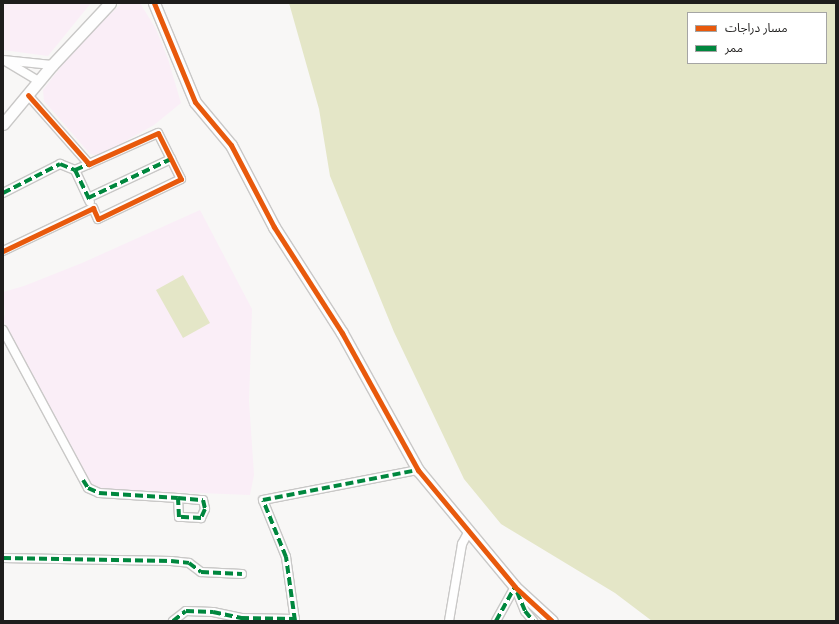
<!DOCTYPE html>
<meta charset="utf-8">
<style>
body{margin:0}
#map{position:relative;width:839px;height:624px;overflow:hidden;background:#f8f7f6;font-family:Roboto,"Noto Sans Arabic",sans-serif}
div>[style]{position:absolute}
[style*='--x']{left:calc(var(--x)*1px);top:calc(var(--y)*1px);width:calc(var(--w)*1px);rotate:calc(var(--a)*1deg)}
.education>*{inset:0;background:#faeef7}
.green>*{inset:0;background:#e4e6c7}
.roads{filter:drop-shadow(1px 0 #c9c8c7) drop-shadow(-1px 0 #c9c8c7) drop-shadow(0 1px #c9c8c7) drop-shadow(0 -1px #c9c8c7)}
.street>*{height:8px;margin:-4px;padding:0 4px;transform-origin:4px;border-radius:4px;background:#fefefe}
.secondary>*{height:11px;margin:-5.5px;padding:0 5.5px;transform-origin:5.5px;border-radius:5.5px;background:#fefefe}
.quiet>*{height:4px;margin-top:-2px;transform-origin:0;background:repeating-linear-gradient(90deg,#00873e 0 8px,transparent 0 12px)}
.cycleway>*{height:5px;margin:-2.5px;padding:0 2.5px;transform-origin:2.5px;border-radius:2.5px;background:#e8590c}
span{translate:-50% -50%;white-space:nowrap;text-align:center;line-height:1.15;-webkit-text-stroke:3px #fff;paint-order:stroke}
.frame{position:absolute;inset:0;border:4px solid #1e1d1c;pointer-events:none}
.legend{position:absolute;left:687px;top:12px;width:140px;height:52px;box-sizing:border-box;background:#fff;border:1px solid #a5a5a4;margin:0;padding:5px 7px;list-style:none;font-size:12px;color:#1e1d1c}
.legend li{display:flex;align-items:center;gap:8px;height:20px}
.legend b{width:20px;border:1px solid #a5a5a4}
</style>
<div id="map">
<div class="education">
<i style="clip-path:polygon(3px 3px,91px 3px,48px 56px,3px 50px)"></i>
<i style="clip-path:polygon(122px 3px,140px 3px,156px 29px,168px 59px,181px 103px,154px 125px,99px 156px,90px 154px,44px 101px,43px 90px,76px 47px)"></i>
<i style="clip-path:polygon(200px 210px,252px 309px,249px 401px,254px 475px,250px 495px,100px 489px,90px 485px,3px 320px,5px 314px,3px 292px,24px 286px,82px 263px)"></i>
</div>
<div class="green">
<i style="clip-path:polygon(evenodd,289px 3px,836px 3px,836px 621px,652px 621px,615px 593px,501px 524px,464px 479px,394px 332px,353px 232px,330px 176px,319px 109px,289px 3px,688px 13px,826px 13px,826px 63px,688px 63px,688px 13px)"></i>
<i style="clip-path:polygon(183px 275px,210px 323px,183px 338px,156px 290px)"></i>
</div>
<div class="roads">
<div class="street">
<i style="--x:3;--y:60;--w:49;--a:5.8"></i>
<i style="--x:7;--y:62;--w:37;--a:31"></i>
<i style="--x:75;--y:170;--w:35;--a:65"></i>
<i style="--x:3;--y:193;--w:64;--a:-27"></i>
<i style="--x:60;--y:164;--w:16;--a:22"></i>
<i style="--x:75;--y:170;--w:15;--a:-23"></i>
<i style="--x:88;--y:198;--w:92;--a:-25.2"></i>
<i style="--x:3;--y:251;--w:100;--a:-25.5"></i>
<i style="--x:93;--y:208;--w:12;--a:66"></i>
<i style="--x:98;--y:219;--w:92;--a:-25.7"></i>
<i style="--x:181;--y:179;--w:51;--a:-116.6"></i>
<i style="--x:158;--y:133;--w:76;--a:155.8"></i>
<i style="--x:89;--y:164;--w:92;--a:-131.5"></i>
<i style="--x:3;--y:330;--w:179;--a:61.7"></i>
<i style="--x:88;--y:488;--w:12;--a:24"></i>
<i style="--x:99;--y:493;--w:79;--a:3.6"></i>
<i style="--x:178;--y:498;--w:25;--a:5"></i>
<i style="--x:203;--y:500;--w:9;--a:77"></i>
<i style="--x:205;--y:509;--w:10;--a:114"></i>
<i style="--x:201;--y:518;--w:22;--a:-177"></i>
<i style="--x:179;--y:517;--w:19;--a:-93"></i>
<i style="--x:3;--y:558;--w:168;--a:1"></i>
<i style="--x:171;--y:561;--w:18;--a:6"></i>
<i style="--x:189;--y:563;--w:15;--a:37"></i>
<i style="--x:201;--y:572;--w:41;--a:2.8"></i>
<i style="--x:516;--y:589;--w:24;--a:68"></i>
<i style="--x:525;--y:611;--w:13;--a:51"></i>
<i style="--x:173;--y:621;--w:16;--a:-38"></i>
<i style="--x:186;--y:611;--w:27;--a:2"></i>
<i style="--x:213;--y:612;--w:29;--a:12"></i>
<i style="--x:241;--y:618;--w:54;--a:1.1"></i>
<i style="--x:295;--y:621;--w:65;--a:-98"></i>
<i style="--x:286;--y:557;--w:61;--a:-112"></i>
<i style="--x:263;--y:500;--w:158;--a:-11"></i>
<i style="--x:449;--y:621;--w:78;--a:-80.4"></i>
<i style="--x:462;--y:544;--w:15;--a:-62"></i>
<i style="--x:496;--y:621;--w:39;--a:-61"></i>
</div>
<div class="secondary">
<i style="--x:154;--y:3;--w:107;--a:67.5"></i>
<i style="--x:195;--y:102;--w:56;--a:50.1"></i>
<i style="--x:231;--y:145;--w:93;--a:62.3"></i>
<i style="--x:274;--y:227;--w:126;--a:57.3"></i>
<i style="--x:342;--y:333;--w:157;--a:61"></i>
<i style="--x:418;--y:470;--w:152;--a:50.3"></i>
<i style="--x:515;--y:587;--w:50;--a:42.6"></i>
<i style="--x:3;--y:124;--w:77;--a:-50.3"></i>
<i style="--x:52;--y:65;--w:85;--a:-46.9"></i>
</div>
</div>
<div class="quiet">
<i style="--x:75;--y:170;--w:34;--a:64"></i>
<i style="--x:3;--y:193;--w:64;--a:-27"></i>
<i style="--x:60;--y:164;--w:16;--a:22"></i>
<i style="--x:75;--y:170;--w:15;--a:-23"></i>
<i style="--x:88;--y:198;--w:92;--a:-25.2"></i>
<i style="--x:83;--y:480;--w:9;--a:58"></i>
<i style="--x:88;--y:488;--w:12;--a:24"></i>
<i style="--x:99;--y:493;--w:79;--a:3.6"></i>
<i style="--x:178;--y:498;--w:25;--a:5"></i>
<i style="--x:203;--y:500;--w:9;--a:77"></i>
<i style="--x:205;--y:509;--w:10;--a:114"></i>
<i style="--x:201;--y:518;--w:22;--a:-177"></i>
<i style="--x:179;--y:517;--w:19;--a:-93"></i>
<i style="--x:3;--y:558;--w:168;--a:1"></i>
<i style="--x:171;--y:561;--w:18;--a:6"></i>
<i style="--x:189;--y:563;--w:15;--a:37"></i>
<i style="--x:201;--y:572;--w:41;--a:2.8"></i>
<i style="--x:517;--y:592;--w:21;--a:67"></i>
<i style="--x:525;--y:611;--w:13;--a:51"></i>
<i style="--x:173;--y:621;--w:16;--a:-38"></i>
<i style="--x:186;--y:611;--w:27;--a:2"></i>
<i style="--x:213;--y:612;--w:29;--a:12"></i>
<i style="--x:241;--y:618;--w:54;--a:1.1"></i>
<i style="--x:295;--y:621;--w:65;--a:-98"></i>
<i style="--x:286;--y:557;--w:61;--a:-112"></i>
<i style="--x:263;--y:500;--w:158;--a:-11"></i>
<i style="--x:496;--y:621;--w:39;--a:-61"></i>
</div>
<div class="cycleway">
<i style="--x:154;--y:3;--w:107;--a:67.5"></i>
<i style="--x:195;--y:102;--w:56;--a:50.1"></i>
<i style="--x:231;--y:145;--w:93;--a:62.3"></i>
<i style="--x:274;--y:227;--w:126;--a:57.3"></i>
<i style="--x:342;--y:333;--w:157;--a:61"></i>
<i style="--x:418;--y:470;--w:152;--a:50.3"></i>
<i style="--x:515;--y:587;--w:50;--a:42.6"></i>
<i style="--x:3;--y:251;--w:100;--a:-25.5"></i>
<i style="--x:93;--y:208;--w:12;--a:66"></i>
<i style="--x:98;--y:219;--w:92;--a:-25.7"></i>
<i style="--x:181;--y:179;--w:51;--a:-116.6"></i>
<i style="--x:158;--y:133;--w:76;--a:155.8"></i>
<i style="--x:89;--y:164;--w:92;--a:-131.5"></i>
</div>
<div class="frame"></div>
<ul class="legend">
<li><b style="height:5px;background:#e8590c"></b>مسار دراجات</li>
<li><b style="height:5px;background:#00873e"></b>ممر</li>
</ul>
</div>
